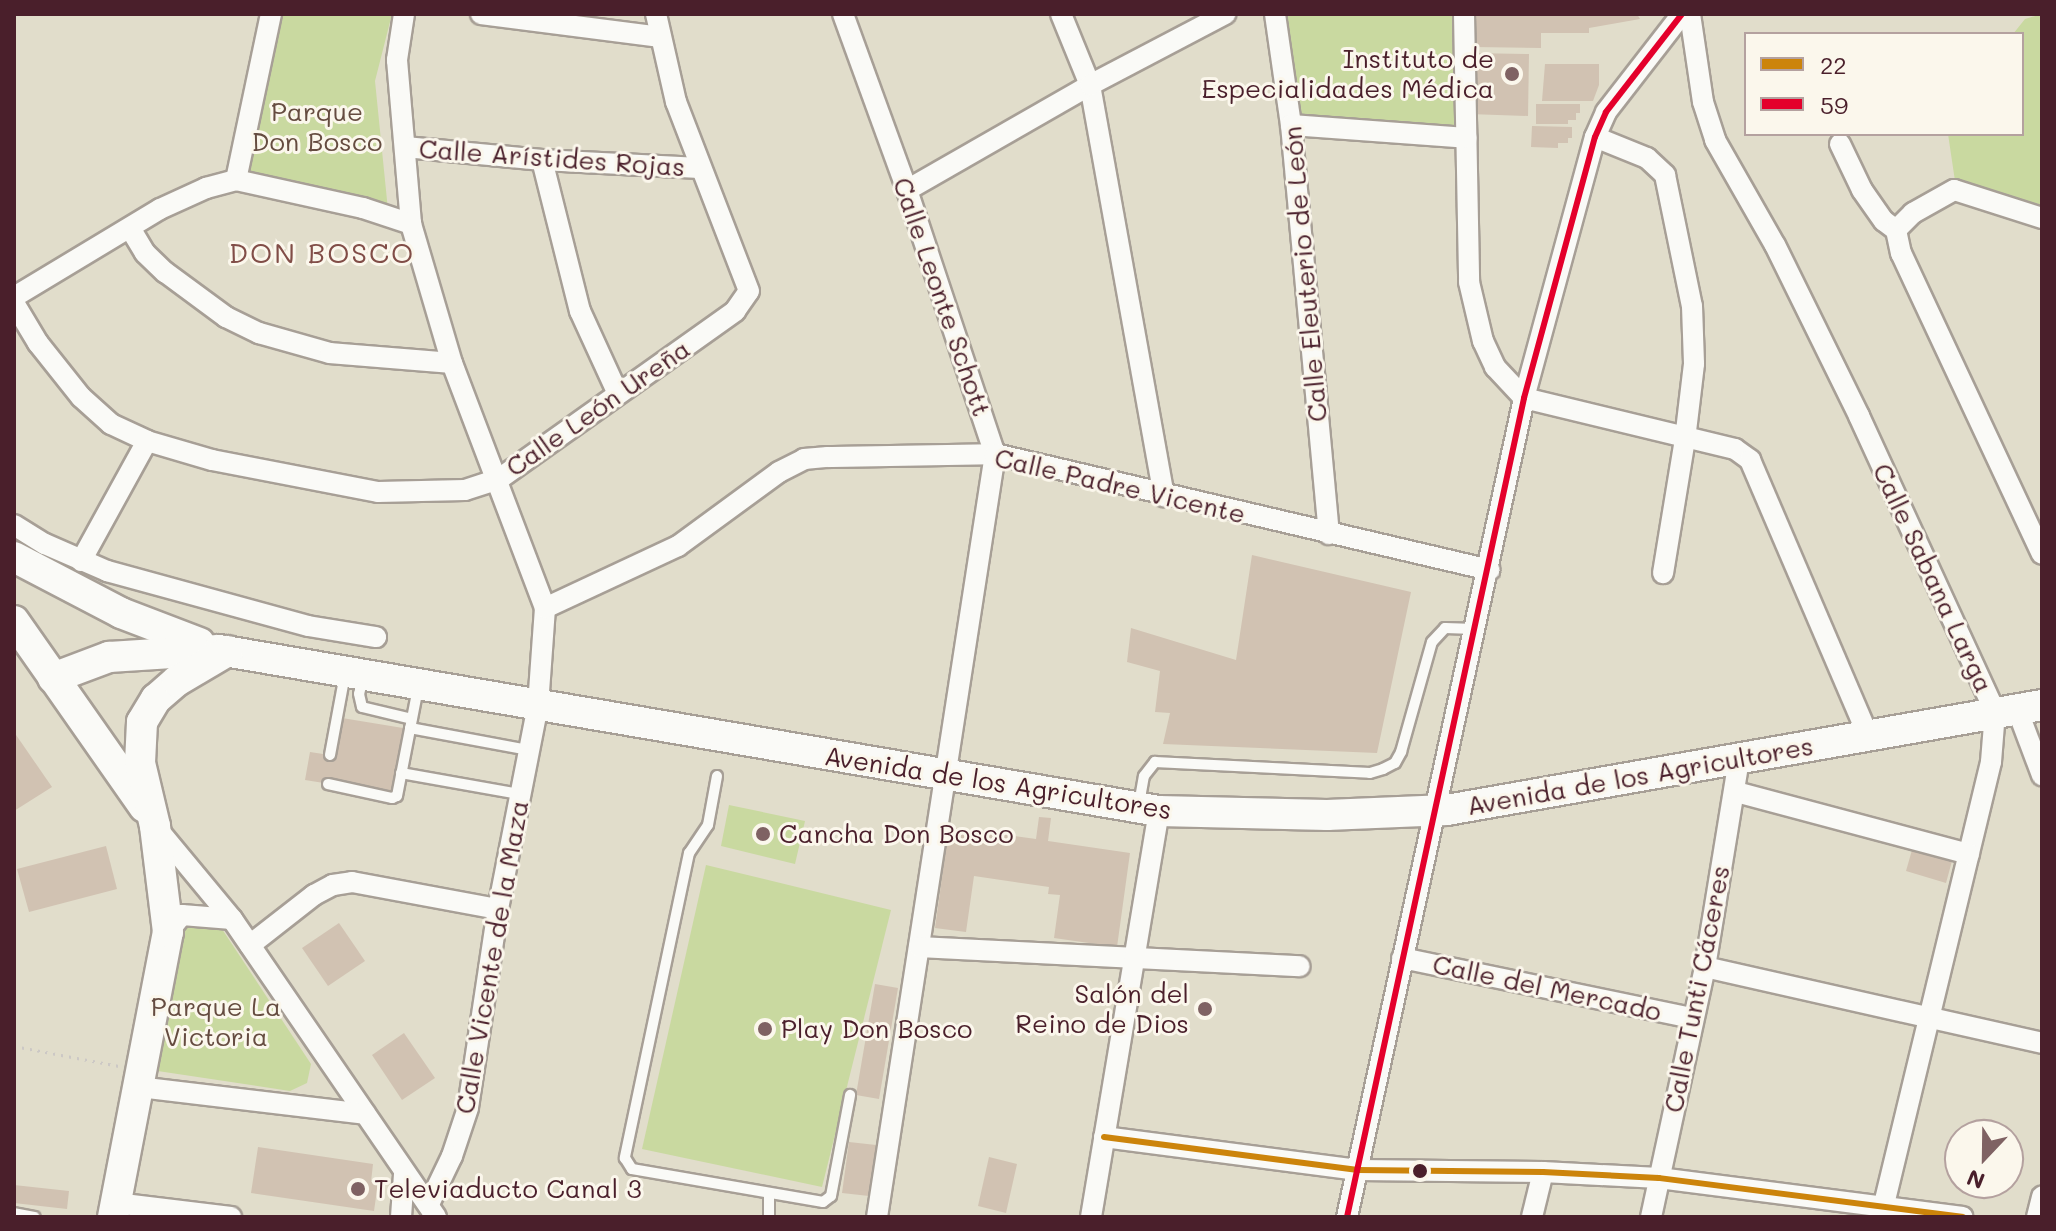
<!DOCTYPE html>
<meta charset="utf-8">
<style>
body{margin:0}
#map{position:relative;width:2056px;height:1231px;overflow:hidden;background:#e1ddcb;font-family:Mali,sans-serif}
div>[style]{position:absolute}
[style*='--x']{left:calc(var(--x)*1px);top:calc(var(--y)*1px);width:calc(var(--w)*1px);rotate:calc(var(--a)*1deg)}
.green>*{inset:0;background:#c9d9a0}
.building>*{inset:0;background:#d1c2b2}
.path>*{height:3px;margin-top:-1.5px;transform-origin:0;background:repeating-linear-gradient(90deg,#ccc8c5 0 2px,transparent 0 8px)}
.roads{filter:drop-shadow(2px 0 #a79f96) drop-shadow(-2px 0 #a79f96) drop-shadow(0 2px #a79f96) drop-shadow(0 -2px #a79f96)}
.service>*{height:10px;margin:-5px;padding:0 5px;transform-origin:5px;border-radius:5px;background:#fafaf7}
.minor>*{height:20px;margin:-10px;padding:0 10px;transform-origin:10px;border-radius:10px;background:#fafaf7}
.primary>*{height:30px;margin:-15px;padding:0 15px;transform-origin:15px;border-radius:15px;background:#fafaf7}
.bus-1>*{height:6px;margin:-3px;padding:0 3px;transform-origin:3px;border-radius:3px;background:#cc840b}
.bus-2>*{height:6px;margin:-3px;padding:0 3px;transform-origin:3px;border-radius:3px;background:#e4002b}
.dots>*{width:22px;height:22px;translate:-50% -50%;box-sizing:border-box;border:4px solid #fbf7ec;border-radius:50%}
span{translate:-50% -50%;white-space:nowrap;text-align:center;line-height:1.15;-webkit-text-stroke:6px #fbf7ec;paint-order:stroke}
.poi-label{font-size:26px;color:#4a1f2b}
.right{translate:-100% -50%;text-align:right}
.left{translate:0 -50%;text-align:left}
.park-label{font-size:26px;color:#654c40}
.street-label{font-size:26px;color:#4a1f2b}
.neighbourhood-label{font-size:28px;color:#814d47;letter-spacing:2px}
.frame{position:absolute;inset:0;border:16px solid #4a1f2b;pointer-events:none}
.legend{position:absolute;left:1744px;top:32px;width:280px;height:104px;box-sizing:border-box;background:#fbf7ec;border:2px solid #b4a19f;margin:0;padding:10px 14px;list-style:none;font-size:24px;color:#4a1f2b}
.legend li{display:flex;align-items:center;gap:16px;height:40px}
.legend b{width:40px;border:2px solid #b4a19f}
.north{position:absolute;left:1944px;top:1119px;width:80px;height:80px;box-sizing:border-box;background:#fbf7ec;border:2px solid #b4a19f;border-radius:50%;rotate:202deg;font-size:22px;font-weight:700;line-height:32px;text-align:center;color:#4a1f2b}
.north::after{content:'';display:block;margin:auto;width:28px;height:36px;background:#7f6263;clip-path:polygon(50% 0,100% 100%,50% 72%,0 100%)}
</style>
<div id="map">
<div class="green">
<i style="clip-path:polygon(279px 14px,392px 14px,375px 81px,388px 210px,246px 172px)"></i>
<i style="clip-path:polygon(1279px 14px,1457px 14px,1462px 132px,1291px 125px)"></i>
<i style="clip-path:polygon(2042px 14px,2042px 205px,1955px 181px,1948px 134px,2022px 134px,2022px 34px,2013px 34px,2025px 19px)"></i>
<i style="clip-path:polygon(729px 805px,805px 821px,795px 864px,721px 846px)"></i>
<i style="clip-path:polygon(706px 865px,891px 910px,822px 1187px,642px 1149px)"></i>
<i style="clip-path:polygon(218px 923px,311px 1064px,307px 1083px,290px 1091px,151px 1070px,179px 925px)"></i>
</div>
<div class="building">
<i style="clip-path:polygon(1474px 14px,1637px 14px,1640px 19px,1589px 28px,1589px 33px,1541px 33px,1541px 48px,1474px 47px)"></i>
<i style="clip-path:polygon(1470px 53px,1529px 54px,1528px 116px,1469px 114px)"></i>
<i style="clip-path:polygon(1545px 64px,1599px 64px,1599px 85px,1593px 101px,1542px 101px)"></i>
<i style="clip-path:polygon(1536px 104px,1580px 104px,1580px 113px,1576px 113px,1576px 120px,1568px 120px,1568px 124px,1536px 124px)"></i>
<i style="clip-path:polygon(1532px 126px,1572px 127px,1572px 138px,1568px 138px,1568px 143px,1558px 143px,1558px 148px,1531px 147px)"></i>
<i style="clip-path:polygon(1252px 555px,1411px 592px,1377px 753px,1163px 744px,1170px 713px,1155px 712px,1160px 671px,1127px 662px,1131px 628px,1236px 660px)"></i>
<i style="clip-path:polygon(342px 718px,403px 728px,393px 794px,305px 780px,310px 752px,336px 756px)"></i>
<i style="clip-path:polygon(14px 732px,52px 787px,14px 811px)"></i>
<i style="clip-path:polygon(1039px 817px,1051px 818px,1048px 841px,1130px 853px,1117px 947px,1054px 938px,1060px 895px,1048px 894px,1049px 887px,974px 876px,966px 932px,935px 928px,949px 827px,1036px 839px)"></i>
<i style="clip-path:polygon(106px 846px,117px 889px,29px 912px,17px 869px)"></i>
<i style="clip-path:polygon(1912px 850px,1952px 861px,1946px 883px,1906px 871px)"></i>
<i style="clip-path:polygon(339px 923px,365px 961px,328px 986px,302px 948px)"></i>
<i style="clip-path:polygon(875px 984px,898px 988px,879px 1099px,856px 1095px)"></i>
<i style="clip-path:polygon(404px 1033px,435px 1078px,402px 1100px,372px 1055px)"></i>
<i style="clip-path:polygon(849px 1142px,876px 1145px,869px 1196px,842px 1193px)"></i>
<i style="clip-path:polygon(258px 1147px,373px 1164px,371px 1182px,378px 1183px,374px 1211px,251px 1193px)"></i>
<i style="clip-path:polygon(989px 1157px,1017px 1164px,1006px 1213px,978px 1206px)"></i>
<i style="clip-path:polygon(14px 1185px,69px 1191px,67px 1209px,14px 1203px)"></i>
</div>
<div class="path">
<i style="--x:14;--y:1046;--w:107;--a:10.8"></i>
</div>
<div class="roads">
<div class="service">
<i style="--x:363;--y:677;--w:17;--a:103"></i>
<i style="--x:359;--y:694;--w:13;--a:77"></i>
<i style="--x:362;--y:707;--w:51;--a:13.5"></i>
<i style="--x:410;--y:728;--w:121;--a:10.5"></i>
<i style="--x:330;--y:755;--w:82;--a:-79.5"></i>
<i style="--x:401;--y:773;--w:120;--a:10.1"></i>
<i style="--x:717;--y:776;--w:50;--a:100.4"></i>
<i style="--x:708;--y:825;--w:34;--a:124"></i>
<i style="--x:689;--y:853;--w:312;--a:101.9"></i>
<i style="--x:625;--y:1158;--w:13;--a:58"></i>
<i style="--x:632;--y:1169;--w:194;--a:9.8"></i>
<i style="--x:823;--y:1202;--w:10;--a:-37"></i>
<i style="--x:831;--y:1196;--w:103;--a:-79.3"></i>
<i style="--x:328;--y:784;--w:66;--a:12.3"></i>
<i style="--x:392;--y:798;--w:5;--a:-22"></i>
<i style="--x:397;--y:796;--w:110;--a:-79"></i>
<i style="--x:1139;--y:804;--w:28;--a:-80"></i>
<i style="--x:1144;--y:776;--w:18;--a:-52"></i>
<i style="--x:1155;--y:762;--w:215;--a:2.9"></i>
<i style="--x:1370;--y:773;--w:14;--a:-17"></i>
<i style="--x:1383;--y:769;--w:13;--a:-27"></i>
<i style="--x:1395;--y:763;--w:13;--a:-61"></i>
<i style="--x:1401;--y:752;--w:114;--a:-74.3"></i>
<i style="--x:1432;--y:642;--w:19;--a:-47"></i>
<i style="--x:1445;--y:628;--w:30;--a:2"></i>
<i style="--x:769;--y:1195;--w:22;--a:90"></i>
<i style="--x:14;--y:1213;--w:21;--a:11"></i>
</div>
<div class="minor">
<i style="--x:404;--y:14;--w:47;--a:98.7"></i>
<i style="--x:397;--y:60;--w:165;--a:85.1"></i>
<i style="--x:411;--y:224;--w:145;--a:73.6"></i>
<i style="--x:452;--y:363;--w:262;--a:69.2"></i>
<i style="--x:545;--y:608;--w:97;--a:94.1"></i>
<i style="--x:538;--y:705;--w:208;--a:101.1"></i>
<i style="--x:498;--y:909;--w:201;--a:98.6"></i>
<i style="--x:468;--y:1108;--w:51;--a:108.4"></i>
<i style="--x:452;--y:1156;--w:53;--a:115.6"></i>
<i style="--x:481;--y:14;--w:181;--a:7.3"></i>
<i style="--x:843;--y:14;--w:187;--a:70"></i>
<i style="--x:907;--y:190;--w:278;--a:71.6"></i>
<i style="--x:995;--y:454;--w:772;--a:98.79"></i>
<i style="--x:1061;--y:14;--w:77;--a:67.8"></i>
<i style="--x:1090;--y:85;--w:418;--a:79.8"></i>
<i style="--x:1275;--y:14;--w:112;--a:81.8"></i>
<i style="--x:1291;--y:125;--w:411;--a:84.7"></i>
<i style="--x:1464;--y:14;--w:268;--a:88.9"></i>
<i style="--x:1469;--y:282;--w:61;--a:76.7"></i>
<i style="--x:1483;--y:341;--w:29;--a:65"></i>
<i style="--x:1495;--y:367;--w:42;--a:46.9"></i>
<i style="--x:1524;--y:398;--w:217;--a:13.6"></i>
<i style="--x:1735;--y:449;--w:19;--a:36"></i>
<i style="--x:1750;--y:460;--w:299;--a:66.8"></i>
<i style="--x:1690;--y:14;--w:89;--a:81.6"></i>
<i style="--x:1703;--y:102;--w:40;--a:72"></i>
<i style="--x:1715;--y:140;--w:121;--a:60.3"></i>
<i style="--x:1775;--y:245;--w:191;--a:63.8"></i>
<i style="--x:1859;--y:416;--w:326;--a:65.3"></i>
<i style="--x:1995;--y:712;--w:50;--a:94.6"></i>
<i style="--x:1991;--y:762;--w:468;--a:103.6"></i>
<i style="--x:1291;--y:125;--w:176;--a:4.2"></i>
<i style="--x:1595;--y:137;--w:56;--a:22"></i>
<i style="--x:1647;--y:158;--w:25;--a:43"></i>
<i style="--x:1665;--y:175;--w:134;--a:78.4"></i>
<i style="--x:1692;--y:306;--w:58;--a:88"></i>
<i style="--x:1694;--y:364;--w:76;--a:96.8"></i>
<i style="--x:1685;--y:439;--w:136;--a:99.3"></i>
<i style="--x:1840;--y:144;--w:51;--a:64.4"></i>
<i style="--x:1862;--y:190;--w:38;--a:55"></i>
<i style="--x:1884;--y:221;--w:15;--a:37"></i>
<i style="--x:405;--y:147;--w:138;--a:5.4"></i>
<i style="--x:542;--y:160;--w:158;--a:2.9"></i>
<i style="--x:542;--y:160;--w:156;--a:75.9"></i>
<i style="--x:580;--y:311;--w:89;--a:65.4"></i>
<i style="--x:236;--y:180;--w:170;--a:-78.1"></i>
<i style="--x:907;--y:190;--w:211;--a:-29.8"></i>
<i style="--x:1090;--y:85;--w:153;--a:-27.7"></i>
<i style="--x:2042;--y:218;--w:92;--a:-162.3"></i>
<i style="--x:1954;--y:190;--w:47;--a:150.7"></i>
<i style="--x:1913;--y:213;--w:24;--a:135"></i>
<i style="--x:1896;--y:230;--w:24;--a:78"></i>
<i style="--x:1901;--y:253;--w:332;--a:64.9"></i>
<i style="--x:130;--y:228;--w:29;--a:59"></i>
<i style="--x:145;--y:253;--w:28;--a:44"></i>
<i style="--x:165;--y:272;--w:76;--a:36.4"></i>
<i style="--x:226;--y:317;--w:37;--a:26"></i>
<i style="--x:259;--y:333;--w:74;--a:15.7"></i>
<i style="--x:330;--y:353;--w:122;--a:4.7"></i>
<i style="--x:14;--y:297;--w:170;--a:-31.1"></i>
<i style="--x:160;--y:209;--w:51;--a:-24.5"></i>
<i style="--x:206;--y:188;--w:31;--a:-15"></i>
<i style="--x:236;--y:180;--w:130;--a:12.4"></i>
<i style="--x:363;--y:208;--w:51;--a:18.4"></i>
<i style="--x:14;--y:303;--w:47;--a:59"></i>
<i style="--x:38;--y:343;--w:69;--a:51.5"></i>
<i style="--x:81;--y:397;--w:40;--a:42"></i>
<i style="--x:111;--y:424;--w:40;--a:25"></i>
<i style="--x:147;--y:441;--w:68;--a:16.3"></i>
<i style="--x:212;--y:460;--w:169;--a:10.9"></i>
<i style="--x:378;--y:492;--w:87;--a:-1.3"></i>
<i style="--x:465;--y:490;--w:36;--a:-18"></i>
<i style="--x:499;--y:479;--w:290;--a:-35.4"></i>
<i style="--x:735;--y:311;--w:24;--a:-55"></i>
<i style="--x:749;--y:291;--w:203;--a:-111.1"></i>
<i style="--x:676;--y:102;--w:90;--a:-102.8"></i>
<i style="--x:14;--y:525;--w:36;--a:32"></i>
<i style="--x:45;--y:544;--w:68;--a:23.5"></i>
<i style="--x:107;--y:571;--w:208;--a:15.3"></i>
<i style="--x:308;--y:626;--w:69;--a:9.2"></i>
<i style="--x:81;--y:561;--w:137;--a:-61.2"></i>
<i style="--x:545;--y:608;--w:147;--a:-25"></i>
<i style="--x:678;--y:546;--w:125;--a:-36.2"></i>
<i style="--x:779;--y:472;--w:28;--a:-27"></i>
<i style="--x:804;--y:459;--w:24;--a:-5"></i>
<i style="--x:828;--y:457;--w:167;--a:-1"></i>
<i style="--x:995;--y:454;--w:508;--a:13.19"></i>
<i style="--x:2017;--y:709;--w:71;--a:69.3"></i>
<i style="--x:1736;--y:792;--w:241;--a:14.9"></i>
<i style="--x:155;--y:826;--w:121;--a:50.4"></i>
<i style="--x:232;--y:919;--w:361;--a:55.6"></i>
<i style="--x:168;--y:932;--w:22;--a:-51"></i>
<i style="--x:182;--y:915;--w:50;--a:4.6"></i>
<i style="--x:250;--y:945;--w:81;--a:-38"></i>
<i style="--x:314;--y:895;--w:21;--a:-28"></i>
<i style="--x:333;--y:885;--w:19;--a:-9"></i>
<i style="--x:352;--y:882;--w:148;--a:10.5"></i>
<i style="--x:919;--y:947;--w:381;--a:2.9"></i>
<i style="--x:1402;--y:958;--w:297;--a:11.7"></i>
<i style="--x:1705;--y:967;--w:345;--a:12.7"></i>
<i style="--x:139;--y:1087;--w:228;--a:6.8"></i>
<i style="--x:1104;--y:1137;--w:256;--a:7.4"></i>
<i style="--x:1358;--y:1170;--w:185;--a:0.6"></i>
<i style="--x:1543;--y:1172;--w:116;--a:3"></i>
<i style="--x:1659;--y:1178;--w:306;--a:7.3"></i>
<i style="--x:115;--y:1203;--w:117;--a:6.9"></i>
<i style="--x:401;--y:1217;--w:43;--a:-86"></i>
<i style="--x:1091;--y:1217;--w:412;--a:-80.5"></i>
<i style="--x:1347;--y:1217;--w:838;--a:-77.8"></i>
<i style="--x:1524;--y:398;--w:270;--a:-74.8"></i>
<i style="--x:1595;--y:137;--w:27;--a:-66"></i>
<i style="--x:1606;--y:112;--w:124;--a:-52.2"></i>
<i style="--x:1532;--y:1217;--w:46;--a:-76.3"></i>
<i style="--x:1651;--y:1217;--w:256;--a:-77.8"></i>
<i style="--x:1705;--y:967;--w:210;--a:-80.7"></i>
<i style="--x:2037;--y:1217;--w:21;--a:-76"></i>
</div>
<div class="primary">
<i style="--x:14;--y:557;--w:121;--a:27.6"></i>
<i style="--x:121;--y:613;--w:84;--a:21"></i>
<i style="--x:14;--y:621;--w:227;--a:55"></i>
<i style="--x:53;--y:678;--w:60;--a:-20.6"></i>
<i style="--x:109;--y:657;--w:110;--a:-3.6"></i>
<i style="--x:219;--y:650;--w:954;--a:9.72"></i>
<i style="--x:1159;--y:811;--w:168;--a:1.4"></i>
<i style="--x:1327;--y:815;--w:120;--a:-2.4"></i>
<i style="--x:1447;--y:810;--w:604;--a:-10.01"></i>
<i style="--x:113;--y:1217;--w:290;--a:-79.1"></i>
<i style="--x:168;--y:932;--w:107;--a:-97"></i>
<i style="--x:155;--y:826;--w:65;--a:-103.4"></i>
<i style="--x:140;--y:763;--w:41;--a:-87.2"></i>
<i style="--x:142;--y:722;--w:27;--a:-59"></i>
<i style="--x:156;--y:699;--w:28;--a:-41"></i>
<i style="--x:177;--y:681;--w:59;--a:-30.5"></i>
</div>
</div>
<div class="bus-1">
<i style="--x:1104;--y:1137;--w:256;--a:7.4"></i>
<i style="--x:1358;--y:1170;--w:185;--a:0.6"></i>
<i style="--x:1543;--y:1172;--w:116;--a:3"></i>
<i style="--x:1659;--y:1178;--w:306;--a:7.3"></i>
</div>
<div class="bus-2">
<i style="--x:1347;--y:1217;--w:838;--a:-77.8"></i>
<i style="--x:1524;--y:398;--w:270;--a:-74.8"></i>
<i style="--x:1595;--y:137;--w:27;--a:-66"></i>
<i style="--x:1606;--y:112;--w:124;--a:-52.2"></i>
</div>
<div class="dots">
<i style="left:1512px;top:74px;background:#7f6263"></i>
<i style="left:763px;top:834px;background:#7f6263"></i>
<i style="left:1205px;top:1009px;background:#7f6263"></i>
<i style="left:765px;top:1029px;background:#7f6263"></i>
<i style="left:1420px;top:1171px;background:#4a1f2b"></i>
<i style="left:358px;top:1189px;background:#7f6263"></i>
</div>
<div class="poi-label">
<span class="right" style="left:1494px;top:74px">Instituto de<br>Especialidades Médica</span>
<span class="left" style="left:779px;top:834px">Cancha Don Bosco</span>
<span class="right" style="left:1189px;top:1009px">Salón del<br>Reino de Dios</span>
<span class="left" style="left:781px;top:1029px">Play Don Bosco</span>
<span class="left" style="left:374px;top:1189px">Televiaducto Canal 3</span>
</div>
<div class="park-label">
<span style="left:317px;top:127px">Parque<br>Don Bosco</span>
<span style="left:216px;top:1022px">Parque La<br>Victoria</span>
</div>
<div class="street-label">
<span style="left:552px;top:158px;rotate:4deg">Calle Arístides Rojas</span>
<span style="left:1305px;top:274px;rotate:-95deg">Calle Eleuterio de León</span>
<span style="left:942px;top:297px;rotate:71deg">Calle Leonte Schott</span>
<span style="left:598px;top:408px;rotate:-35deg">Calle León Ureña</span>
<span style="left:1120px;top:486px;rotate:13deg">Calle Padre Vicente</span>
<span style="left:1933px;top:578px;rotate:65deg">Calle Sabana Larga</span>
<span style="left:1640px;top:776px;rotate:-10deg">Avenida de los Agricultores</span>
<span style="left:998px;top:783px;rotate:9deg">Avenida de los Agricultores</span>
<span style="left:492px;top:957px;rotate:-80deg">Calle Vicente de la Maza</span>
<span style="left:1547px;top:988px;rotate:12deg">Calle del Mercado</span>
<span style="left:1697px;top:989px;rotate:-79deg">Calle Tunti Cáceres</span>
</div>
<div class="neighbourhood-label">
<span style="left:322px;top:252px">DON BOSCO</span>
</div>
<div class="frame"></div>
<ul class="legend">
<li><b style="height:10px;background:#cc840b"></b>22</li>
<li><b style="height:10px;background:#e4002b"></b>59</li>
</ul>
<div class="north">N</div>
</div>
